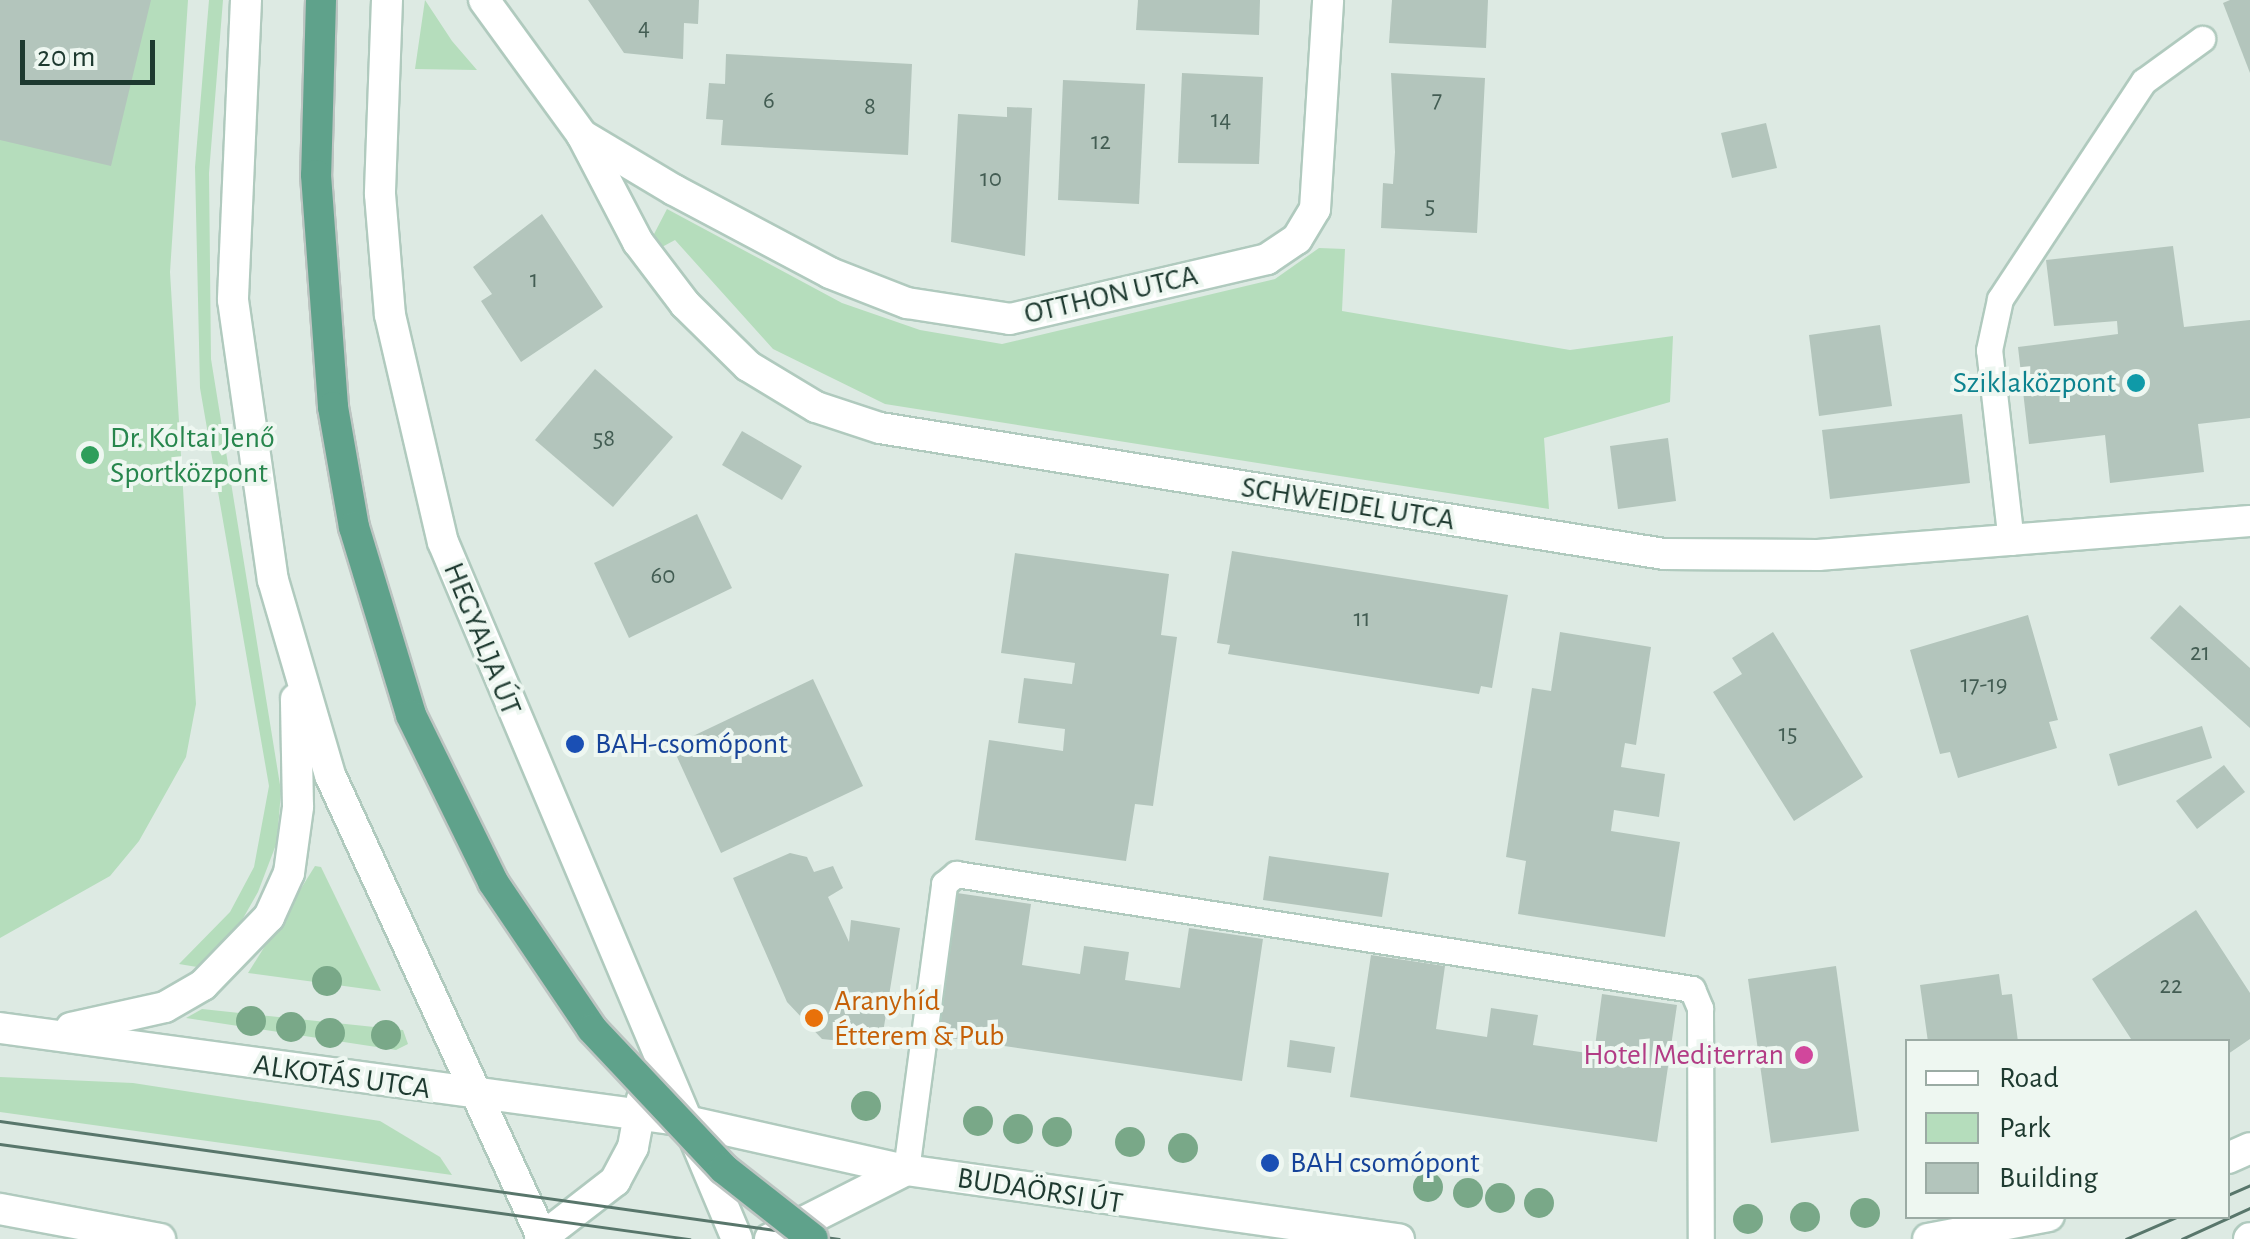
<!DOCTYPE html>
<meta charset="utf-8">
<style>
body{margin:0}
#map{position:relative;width:2250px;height:1239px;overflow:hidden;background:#ddeae3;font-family:"Alegreya Sans",sans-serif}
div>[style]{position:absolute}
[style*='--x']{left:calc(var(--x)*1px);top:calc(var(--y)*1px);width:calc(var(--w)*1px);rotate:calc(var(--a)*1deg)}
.green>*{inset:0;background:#b5ddbc}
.building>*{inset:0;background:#b3c5bc}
.roads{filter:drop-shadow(2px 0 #b0cabe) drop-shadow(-2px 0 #b0cabe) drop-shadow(0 2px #b0cabe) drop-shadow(0 -2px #b0cabe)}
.lane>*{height:25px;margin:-12.5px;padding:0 12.5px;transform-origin:12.5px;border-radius:12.5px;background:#fff}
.street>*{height:30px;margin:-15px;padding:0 15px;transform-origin:15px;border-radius:15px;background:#fff}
.secondary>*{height:30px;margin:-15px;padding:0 15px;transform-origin:15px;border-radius:15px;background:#fff}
.tram>*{height:2.5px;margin:-1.25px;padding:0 1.25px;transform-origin:1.25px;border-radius:1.25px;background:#58766b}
.bridges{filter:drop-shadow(2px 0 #bcc4c1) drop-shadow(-2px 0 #bcc4c1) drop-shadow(0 2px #bcc4c1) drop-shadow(0 -2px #bcc4c1)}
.primary-bridge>*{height:30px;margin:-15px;padding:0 15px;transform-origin:15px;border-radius:15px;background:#5fa28b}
.trees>*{width:30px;height:30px;margin:-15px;border-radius:50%;background:#79a888}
.dots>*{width:28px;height:28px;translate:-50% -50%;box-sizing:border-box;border:5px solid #eef7f1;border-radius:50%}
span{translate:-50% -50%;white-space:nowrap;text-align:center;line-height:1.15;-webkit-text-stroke:8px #eef7f1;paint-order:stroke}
.number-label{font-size:25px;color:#435d53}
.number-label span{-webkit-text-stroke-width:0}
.street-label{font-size:30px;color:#1e3a30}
.culture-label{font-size:30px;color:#0d838f}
.right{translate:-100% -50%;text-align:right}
.leisure-label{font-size:30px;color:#27864d}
.left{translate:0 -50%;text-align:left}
.transit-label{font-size:30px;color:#164399}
.food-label{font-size:30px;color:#c56008}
.hotel-label{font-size:30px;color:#b23c85}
.legend{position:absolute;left:1905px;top:1039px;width:325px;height:180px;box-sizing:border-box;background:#eef7f1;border:2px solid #9baba4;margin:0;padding:12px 18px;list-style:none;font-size:30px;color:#1e3a30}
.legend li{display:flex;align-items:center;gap:20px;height:50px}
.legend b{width:50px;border:2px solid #9baba4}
.scale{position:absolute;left:20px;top:40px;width:135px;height:45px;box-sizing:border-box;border:5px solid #1e3a30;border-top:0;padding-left:12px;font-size:30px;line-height:35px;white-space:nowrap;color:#1e3a30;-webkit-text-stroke:8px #eef7f1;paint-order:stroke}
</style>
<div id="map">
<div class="green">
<i style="clip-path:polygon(0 0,188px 0,170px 272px,196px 704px,186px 757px,139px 841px,110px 876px,0 938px)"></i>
<i style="clip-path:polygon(209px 0,223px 0,209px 173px,211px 359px,281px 791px,277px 842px,258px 892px,237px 929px,197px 967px,179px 964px,230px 912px,254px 867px,269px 786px,200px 388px,195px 167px)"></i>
<i style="clip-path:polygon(425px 0,452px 41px,477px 70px,415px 69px)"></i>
<i style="clip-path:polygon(667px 209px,842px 303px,920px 330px,1002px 344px,1275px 279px,1319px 248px,1345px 249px,1342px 311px,1570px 350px,1673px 336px,1670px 402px,1544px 438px,1549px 509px,885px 404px,773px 349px,675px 240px,662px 247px,653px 236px)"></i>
<i style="clip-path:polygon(315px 866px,321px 867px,381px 991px,248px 973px)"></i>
<i style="clip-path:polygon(202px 1009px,403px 1030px,408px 1044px,396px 1050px,186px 1018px)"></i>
<i style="clip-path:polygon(0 1077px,133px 1083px,380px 1121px,440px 1157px,452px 1175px,0 1112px)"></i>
</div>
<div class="building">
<i style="clip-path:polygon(0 0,151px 0,111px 166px,0 140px)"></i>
<i style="clip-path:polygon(588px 0,699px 0,698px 24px,684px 23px,683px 59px,624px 53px)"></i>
<i style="clip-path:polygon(1138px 0,1260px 0,1259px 35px,1136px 30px)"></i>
<i style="clip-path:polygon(1392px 0,1488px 0,1486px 48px,1389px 43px)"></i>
<i style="clip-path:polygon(2230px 0,2250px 0,2250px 73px,2223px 3px)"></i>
<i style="clip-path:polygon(726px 54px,912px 64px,908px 155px,721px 145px,723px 120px,706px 119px,709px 83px,725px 84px)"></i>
<i style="clip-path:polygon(1182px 73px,1263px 77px,1259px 164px,1178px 163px)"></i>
<i style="clip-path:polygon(1391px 73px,1485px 78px,1477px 233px,1381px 228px,1383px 183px,1393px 184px,1395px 152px)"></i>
<i style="clip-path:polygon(1063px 80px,1145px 84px,1139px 204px,1058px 200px)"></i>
<i style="clip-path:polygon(1007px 107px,1032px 108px,1025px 256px,951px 242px,958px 114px,1007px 117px)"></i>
<i style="clip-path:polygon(1766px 123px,1777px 168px,1732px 178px,1721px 133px)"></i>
<i style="clip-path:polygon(542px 214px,603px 307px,521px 362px,481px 301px,492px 294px,473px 267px)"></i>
<i style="clip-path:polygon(2173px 246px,2184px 327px,2250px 320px,2250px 418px,2198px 424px,2204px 472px,2110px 483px,2105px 435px,2029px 444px,2018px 347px,2118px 334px,2117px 321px,2054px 326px,2046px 260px)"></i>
<i style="clip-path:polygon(1880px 325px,1892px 406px,1819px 416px,1809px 335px)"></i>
<i style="clip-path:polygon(595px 369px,673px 437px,613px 507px,535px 440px)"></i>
<i style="clip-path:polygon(1962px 414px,1970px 483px,1830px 499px,1822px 430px)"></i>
<i style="clip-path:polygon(742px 431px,802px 466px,782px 500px,722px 465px)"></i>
<i style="clip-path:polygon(1668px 438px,1676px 501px,1618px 509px,1610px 446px)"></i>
<i style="clip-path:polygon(697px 514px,732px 588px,629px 638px,594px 563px)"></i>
<i style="clip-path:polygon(1232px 551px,1508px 595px,1492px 688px,1481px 686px,1479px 694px,1228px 654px,1230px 645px,1217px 643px)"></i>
<i style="clip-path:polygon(1015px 553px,1169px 574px,1161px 635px,1177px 637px,1153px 806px,1135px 804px,1126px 861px,975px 840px,989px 740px,1063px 751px,1065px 729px,1018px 723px,1024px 678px,1072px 684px,1075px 663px,1001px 653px)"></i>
<i style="clip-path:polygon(2180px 605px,2250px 668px,2250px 728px,2150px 638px)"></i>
<i style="clip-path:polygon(2028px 615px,2058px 720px,2049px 722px,2057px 748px,1958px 778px,1950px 752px,1940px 754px,1910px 650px)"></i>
<i style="clip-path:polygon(1560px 632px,1651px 647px,1636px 745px,1625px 743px,1621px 767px,1665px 774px,1659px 817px,1614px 810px,1611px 831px,1680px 842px,1665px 937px,1518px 914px,1526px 861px,1506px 857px,1532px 688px,1551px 691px)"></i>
<i style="clip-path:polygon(1773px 632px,1863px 777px,1794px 821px,1713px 692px,1742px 674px,1732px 658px)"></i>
<i style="clip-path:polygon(813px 679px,863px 786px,721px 853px,672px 746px)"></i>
<i style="clip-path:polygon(2202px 726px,2212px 758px,2118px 786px,2109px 754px)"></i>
<i style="clip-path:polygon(2224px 765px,2245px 792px,2197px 829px,2176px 801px)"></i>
<i style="clip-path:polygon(790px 853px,807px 857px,814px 872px,833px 866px,843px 888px,828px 897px,849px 942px,851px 920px,900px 928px,881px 1045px,822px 1039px,787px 1002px,733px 878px)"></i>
<i style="clip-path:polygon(1269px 856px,1389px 873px,1382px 917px,1263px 900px)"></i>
<i style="clip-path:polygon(957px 893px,1031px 904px,1022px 965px,1080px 974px,1084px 946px,1129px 952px,1125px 980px,1180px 988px,1189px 928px,1263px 939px,1242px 1081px,936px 1036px)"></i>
<i style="clip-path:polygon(2196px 910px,2250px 993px,2250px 1039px,2228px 1054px,2228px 1042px,2133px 1042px,2092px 979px)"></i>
<i style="clip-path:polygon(1371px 955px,1445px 966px,1436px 1029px,1487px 1037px,1491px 1008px,1538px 1015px,1533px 1045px,1594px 1054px,1602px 994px,1677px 1005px,1657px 1142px,1350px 1097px)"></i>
<i style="clip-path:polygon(1836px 966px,1859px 1131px,1771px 1143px,1748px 979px)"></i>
<i style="clip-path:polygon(1999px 974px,2002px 995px,2012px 994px,2018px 1042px,1928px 1042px,1920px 985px)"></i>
<i style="clip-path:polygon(1290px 1040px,1335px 1047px,1331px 1073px,1287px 1067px)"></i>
</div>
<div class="roads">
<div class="lane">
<i style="--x:2011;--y:542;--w:193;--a:-96.5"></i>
<i style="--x:1989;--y:350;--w:52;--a:-77.8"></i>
<i style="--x:2000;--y:299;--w:261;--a:-56.6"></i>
<i style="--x:2144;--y:81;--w:72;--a:-35.9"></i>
<i style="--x:906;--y:1170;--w:289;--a:-82.4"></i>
<i style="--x:944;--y:884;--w:16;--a:-40"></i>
<i style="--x:956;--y:874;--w:745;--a:8.88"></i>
<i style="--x:1692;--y:989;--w:21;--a:67"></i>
<i style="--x:1700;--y:1008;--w:231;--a:89.8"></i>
</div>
<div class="street">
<i style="--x:484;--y:0;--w:167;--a:54"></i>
<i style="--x:582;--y:135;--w:107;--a:30.9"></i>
<i style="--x:674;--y:190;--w:177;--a:28"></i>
<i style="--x:830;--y:273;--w:83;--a:21.3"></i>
<i style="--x:907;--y:303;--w:104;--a:8.8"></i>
<i style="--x:1010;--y:319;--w:264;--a:-13.1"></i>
<i style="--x:1267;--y:259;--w:36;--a:-34"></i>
<i style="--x:1297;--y:239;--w:35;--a:-59"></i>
<i style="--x:1315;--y:209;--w:209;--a:-86.4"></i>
<i style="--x:582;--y:135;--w:121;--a:62.4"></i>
<i style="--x:638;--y:242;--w:78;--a:52.8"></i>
<i style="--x:685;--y:304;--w:88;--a:44.5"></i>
<i style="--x:748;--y:366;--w:79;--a:31.1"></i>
<i style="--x:816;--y:407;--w:67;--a:18.2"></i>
<i style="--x:880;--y:428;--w:794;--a:9.13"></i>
<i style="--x:1664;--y:554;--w:154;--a:0.4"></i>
<i style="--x:1818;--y:555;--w:433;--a:-4.5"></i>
</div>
<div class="secondary">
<i style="--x:246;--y:0;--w:300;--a:92.5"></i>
<i style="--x:233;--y:300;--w:283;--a:81.9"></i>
<i style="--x:273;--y:580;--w:203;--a:73.7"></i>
<i style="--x:330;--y:775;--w:511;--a:65.34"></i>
<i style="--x:387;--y:0;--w:194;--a:92.1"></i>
<i style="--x:380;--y:194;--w:121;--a:85.3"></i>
<i style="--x:390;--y:315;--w:233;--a:76.9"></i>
<i style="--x:443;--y:542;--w:756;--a:67.13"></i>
<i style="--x:0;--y:1028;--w:692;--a:7.72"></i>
<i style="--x:686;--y:1121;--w:225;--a:12.6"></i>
<i style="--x:906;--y:1170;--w:498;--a:8"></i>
<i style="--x:71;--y:1028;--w:96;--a:-12.6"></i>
<i style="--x:165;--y:1007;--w:44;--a:-30.1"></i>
<i style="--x:203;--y:985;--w:95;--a:-45.9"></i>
<i style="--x:269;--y:917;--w:48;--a:-65.6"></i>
<i style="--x:289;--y:873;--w:67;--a:-82.2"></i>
<i style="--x:298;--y:807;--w:108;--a:-91.1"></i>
<i style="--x:2228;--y:1158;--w:24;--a:-24"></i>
<i style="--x:0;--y:1209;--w:163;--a:10.6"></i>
<i style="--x:540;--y:1239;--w:95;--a:-37.7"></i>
<i style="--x:615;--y:1181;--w:38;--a:-62"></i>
<i style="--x:633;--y:1147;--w:49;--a:-79.4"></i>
<i style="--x:770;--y:1239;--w:153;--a:-26.9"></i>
<i style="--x:1928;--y:1239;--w:123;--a:-10.8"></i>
<i style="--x:2249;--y:1239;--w:1;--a:-45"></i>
</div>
</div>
<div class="tram">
<i style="--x:0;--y:1121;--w:847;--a:8.01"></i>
<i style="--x:0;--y:1144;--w:696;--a:7.85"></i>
<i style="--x:2228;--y:1195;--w:24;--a:-24"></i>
<i style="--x:2126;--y:1239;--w:58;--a:-23.5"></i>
<i style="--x:2182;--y:1239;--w:75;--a:-24.5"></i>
</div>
<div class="bridges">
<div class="primary-bridge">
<i style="--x:321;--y:0;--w:175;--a:91.6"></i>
<i style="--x:316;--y:175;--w:233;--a:85.8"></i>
<i style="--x:333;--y:407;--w:122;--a:80.1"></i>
<i style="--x:354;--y:527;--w:196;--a:73.1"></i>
<i style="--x:411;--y:715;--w:186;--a:63.8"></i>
<i style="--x:493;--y:882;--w:177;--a:56"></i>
<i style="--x:592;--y:1029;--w:192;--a:46.7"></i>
<i style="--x:724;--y:1169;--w:113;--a:38.2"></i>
</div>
</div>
<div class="trees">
<i style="left:327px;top:981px"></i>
<i style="left:251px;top:1021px"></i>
<i style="left:291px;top:1027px"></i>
<i style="left:330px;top:1033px"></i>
<i style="left:386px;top:1035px"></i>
<i style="left:866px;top:1106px"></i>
<i style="left:978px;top:1121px"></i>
<i style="left:1018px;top:1129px"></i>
<i style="left:1057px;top:1132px"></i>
<i style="left:1130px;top:1142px"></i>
<i style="left:1183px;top:1148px"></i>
<i style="left:1428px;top:1187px"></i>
<i style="left:1468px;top:1193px"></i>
<i style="left:1500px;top:1198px"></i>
<i style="left:1539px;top:1203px"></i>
<i style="left:1865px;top:1213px"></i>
<i style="left:1805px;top:1217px"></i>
<i style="left:1748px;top:1219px"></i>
</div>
<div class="dots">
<i style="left:2136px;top:383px;background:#0f9aa8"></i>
<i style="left:90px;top:455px;background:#2e9e5b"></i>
<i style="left:575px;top:744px;background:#1a4fb4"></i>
<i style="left:814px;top:1018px;background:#e8710a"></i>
<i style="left:1804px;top:1055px;background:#d1479c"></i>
<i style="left:1270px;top:1163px;background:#1a4fb4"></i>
</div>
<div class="number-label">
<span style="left:644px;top:28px">4</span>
<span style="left:1437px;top:100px">7</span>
<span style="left:769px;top:101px">6</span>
<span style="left:870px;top:107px">8</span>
<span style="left:1221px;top:120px">14</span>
<span style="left:1101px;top:142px">12</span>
<span style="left:991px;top:179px">10</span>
<span style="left:1430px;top:206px">5</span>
<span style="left:534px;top:280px">1</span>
<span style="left:604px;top:439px">58</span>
<span style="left:663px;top:576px">60</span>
<span style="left:1362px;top:619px">11</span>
<span style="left:2200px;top:653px">21</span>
<span style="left:1984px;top:685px">17-19</span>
<span style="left:1788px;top:734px">15</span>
<span style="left:2171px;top:986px">22</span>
</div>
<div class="street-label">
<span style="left:1111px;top:295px;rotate:-13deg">OTTHON UTCA</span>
<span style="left:1348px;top:504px;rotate:9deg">SCHWEIDEL UTCA</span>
<span style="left:482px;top:639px;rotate:68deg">HEGYALJA ÚT</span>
<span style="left:342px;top:1077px;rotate:8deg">ALKOTÁS UTCA</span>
<span style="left:1040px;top:1191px;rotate:9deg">BUDAÖRSI ÚT</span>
</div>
<div class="culture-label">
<span class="right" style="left:2116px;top:383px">Sziklaközpont</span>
</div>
<div class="leisure-label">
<span class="left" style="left:110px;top:455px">Dr. Koltai Jenő<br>Sportközpont</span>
</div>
<div class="transit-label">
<span class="left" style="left:595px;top:744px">BAH-csomópont</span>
<span class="left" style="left:1290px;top:1163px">BAH csomópont</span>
</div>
<div class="food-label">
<span class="left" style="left:834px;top:1018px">Aranyhíd<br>Étterem &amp; Pub</span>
</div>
<div class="hotel-label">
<span class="right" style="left:1784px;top:1055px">Hotel Mediterran</span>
</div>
<ul class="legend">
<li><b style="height:12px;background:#fff"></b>Road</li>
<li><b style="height:28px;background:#b5ddbc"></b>Park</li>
<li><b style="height:28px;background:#b3c5bc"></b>Building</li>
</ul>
<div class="scale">20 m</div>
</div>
